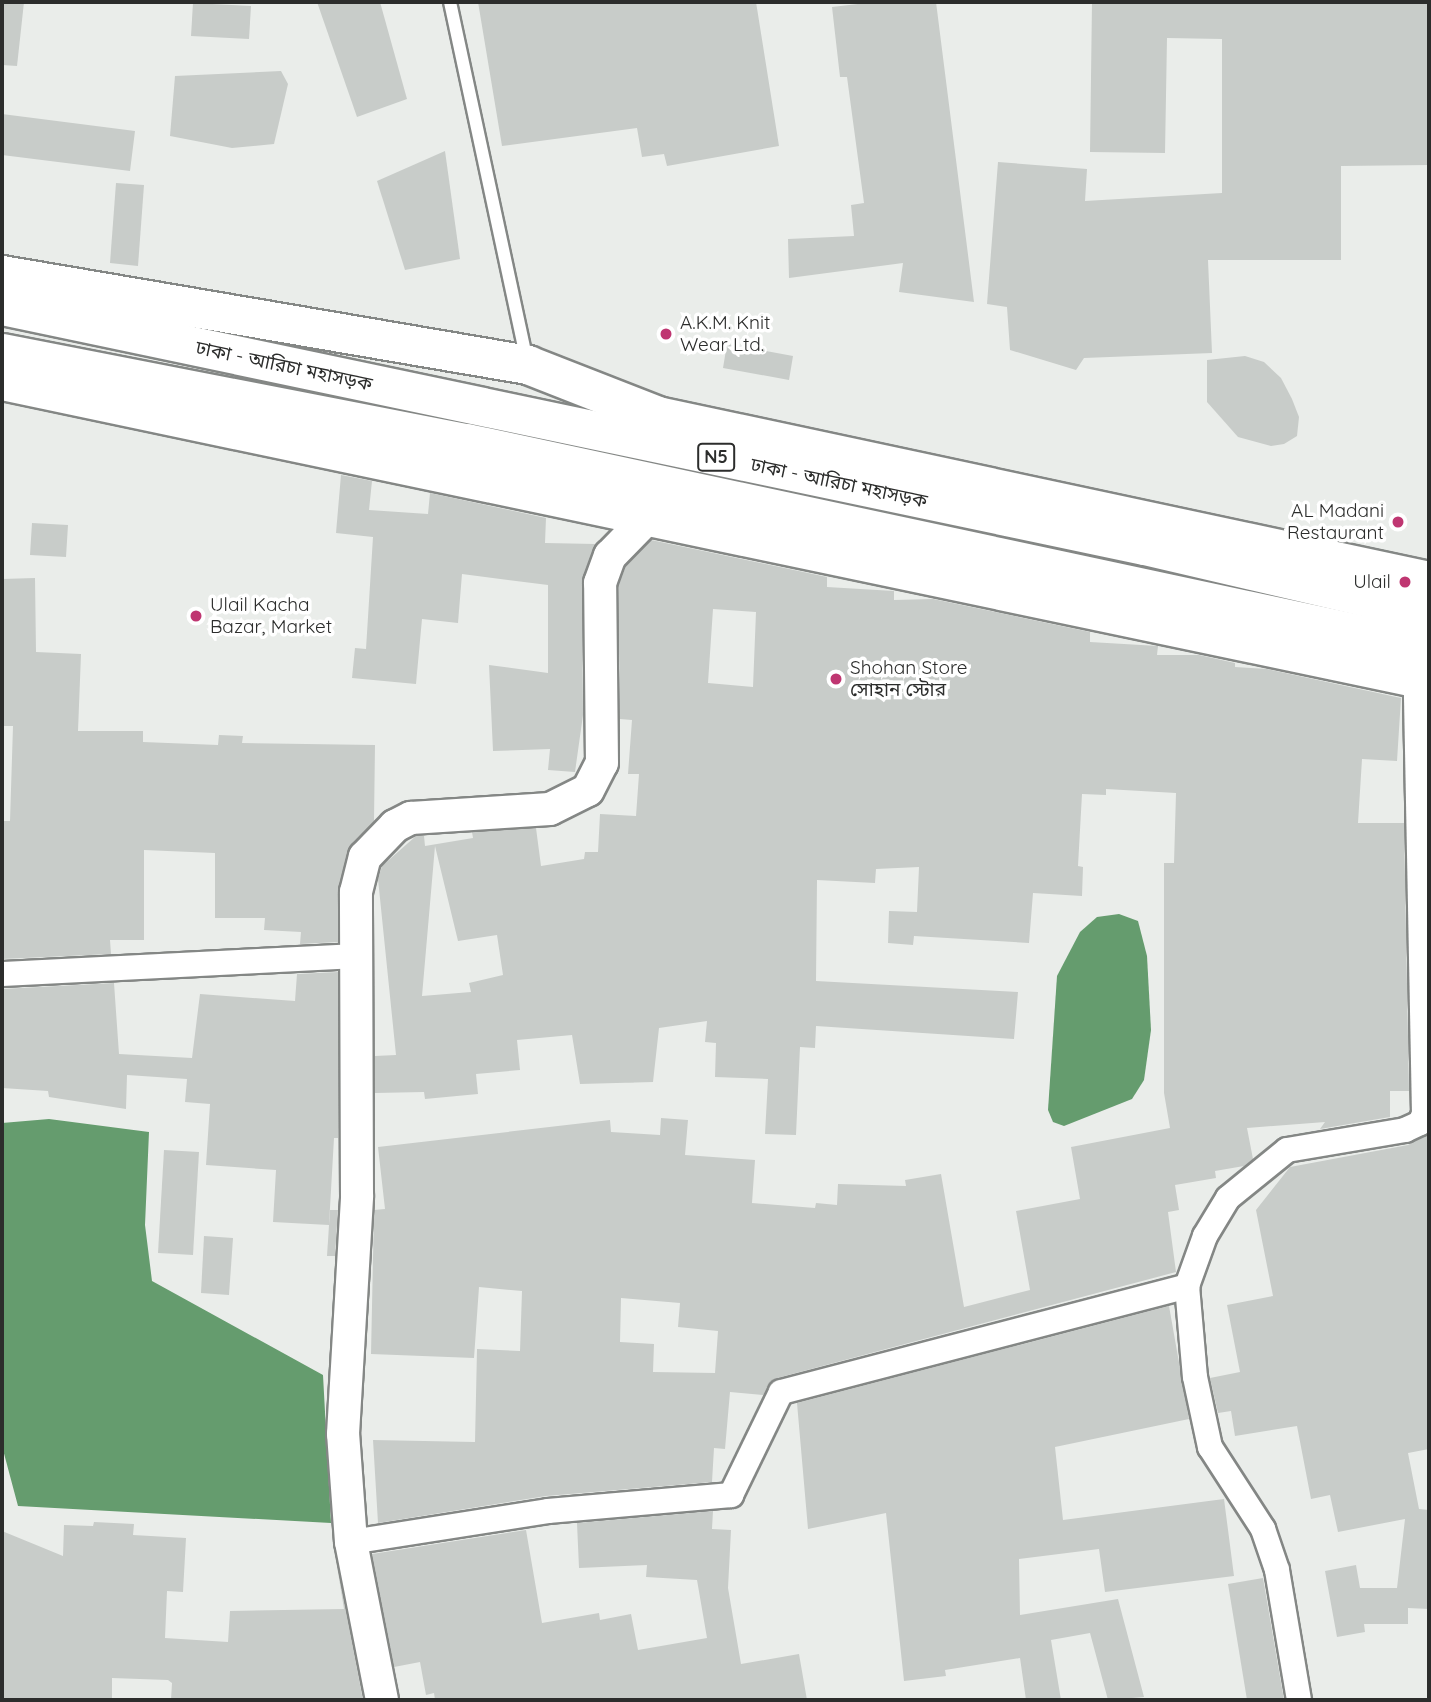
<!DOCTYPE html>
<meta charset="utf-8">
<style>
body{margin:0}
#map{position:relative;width:1431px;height:1702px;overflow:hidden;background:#eaedea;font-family:Quicksand,"Noto Sans Bengali",sans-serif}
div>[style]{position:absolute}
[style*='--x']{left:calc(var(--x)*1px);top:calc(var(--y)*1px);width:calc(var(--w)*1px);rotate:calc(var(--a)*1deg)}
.water>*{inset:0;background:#659c6e}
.building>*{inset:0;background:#c8ccc9}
.roads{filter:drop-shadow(2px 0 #848785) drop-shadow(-2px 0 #848785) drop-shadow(0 2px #848785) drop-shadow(0 -2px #848785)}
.service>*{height:12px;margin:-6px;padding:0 6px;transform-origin:6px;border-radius:6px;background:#fff}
.minor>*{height:24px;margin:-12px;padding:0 12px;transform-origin:12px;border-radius:12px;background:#fff}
.tertiary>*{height:32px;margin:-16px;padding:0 16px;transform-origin:16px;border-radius:16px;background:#fff}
.trunk>*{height:38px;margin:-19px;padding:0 19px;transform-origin:19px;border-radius:19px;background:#fff}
.dots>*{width:19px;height:19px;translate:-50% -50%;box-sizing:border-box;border:4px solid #fff;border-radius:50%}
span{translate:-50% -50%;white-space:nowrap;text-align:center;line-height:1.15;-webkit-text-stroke:7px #fff;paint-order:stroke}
.shield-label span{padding:2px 5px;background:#fff;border:2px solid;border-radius:5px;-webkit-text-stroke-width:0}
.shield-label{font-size:18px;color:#2c2d2c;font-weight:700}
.poi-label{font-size:19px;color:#2c2d2c}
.left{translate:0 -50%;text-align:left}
.right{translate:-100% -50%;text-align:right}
.street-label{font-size:19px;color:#2c2d2c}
.frame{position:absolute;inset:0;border:4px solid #2c2d2c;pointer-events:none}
</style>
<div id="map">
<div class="water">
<i style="clip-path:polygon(1119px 914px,1138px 921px,1147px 956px,1151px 1030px,1144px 1080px,1132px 1099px,1064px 1126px,1053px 1122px,1048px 1110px,1057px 976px,1080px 932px,1097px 917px)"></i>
<i style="clip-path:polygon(49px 1119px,149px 1132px,145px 1225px,152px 1281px,323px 1375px,331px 1523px,18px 1506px,2px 1446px,2px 1123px)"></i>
</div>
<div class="building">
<i style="clip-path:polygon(2px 2px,24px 2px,17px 66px,2px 65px)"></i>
<i style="clip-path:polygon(317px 2px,380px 2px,407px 99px,357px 117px)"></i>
<i style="clip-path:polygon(478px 2px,756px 2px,779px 146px,667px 166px,664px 154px,642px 157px,637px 128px,502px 146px)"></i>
<i style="clip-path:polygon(875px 2px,936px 2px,974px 302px,899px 292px,903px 263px,789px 278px,788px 239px,854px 236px,851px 205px,864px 203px,847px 77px,840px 77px,832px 7px)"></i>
<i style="clip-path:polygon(1092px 2px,1429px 2px,1429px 165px,1341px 166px,1341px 260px,1208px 260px,1212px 353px,1084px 358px,1076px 370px,1010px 350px,1007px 307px,987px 304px,998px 162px,1087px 169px,1085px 201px,1222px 193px,1222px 39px,1167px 38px,1165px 153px,1090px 152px)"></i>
<i style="clip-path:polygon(193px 3px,251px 6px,249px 39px,191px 36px)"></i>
<i style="clip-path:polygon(281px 71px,288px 84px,274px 144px,232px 148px,170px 136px,175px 76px)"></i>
<i style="clip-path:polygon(2px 114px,135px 131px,130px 171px,2px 155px)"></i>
<i style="clip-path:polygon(445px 151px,460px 259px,405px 270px,377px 181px)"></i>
<i style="clip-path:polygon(116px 183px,144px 185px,138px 266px,110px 263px)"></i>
<i style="clip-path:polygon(727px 344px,793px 356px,789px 380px,723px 368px)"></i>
<i style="clip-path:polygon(1245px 356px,1264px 362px,1281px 378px,1292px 399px,1299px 417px,1297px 436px,1284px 444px,1271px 446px,1238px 437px,1207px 402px,1207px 360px)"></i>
<i style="clip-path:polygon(341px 475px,372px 481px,369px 510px,428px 514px,430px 493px,546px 518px,545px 543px,596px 544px,582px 583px,583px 715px,575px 772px,548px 770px,550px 749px,493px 751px,489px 665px,548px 673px,548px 585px,462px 574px,458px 623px,422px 619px,416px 684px,352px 678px,355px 648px,366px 649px,373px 537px,336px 533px)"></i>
<i style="clip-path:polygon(32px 523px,68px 525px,66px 557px,30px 555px)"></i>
<i style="clip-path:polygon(evenodd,651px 540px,827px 577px,827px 587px,894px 591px,894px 600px,933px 599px,1090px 632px,1090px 642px,1158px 646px,1157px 655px,1199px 655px,1235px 663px,1235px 667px,1267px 669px,1401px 698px,1397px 761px,1362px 759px,1358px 823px,1404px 823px,1409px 1091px,1390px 1091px,1390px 1117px,1320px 1129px,1325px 1122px,1247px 1128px,1253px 1159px,1244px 1166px,1215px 1171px,1216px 1178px,1175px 1185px,1179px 1210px,1168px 1212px,1176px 1272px,777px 1378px,763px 1395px,730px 1392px,725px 1449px,714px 1448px,712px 1482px,546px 1496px,378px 1523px,373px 1440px,475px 1442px,477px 1349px,520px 1351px,522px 1291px,479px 1287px,474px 1358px,371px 1354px,374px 1210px,385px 1209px,378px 1147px,610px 1120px,611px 1132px,660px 1135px,661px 1118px,688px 1120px,685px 1155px,755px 1160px,752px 1203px,815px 1208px,816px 1203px,837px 1205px,838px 1184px,906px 1186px,905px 1180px,941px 1174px,964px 1307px,1030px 1290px,1016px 1211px,1080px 1199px,1071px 1147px,1170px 1128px,1164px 1093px,1164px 863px,1174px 863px,1176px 793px,1106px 789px,1106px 795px,1082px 794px,1078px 866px,1083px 867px,1082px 896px,1033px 893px,1029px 943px,914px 936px,913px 945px,888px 943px,889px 911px,917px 912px,919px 867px,876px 869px,875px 883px,817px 880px,816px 981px,1018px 992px,1014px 1039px,816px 1026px,815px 1048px,800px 1047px,796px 1135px,765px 1134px,768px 1079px,715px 1077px,716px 1043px,705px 1042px,707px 1021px,659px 1028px,653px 1082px,580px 1084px,572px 1035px,517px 1040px,520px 1070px,476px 1074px,478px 1094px,425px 1099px,424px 1092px,375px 1093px,375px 1056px,396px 1055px,378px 879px,382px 866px,416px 836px,424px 836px,425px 846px,473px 838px,472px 832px,536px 828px,541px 866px,584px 859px,585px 852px,598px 852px,600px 814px,636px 816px,639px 774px,628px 774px,632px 720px,620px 719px,618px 586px,626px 566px,651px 540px,713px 609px,756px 612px,753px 687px,708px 683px,713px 609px,651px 540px,435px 846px,458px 941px,497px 935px,503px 975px,469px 983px,471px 992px,422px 996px,435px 846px,651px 540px,621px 1298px,680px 1303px,678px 1327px,718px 1331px,715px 1373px,653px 1372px,654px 1344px,620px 1342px,621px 1298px)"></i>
<i style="clip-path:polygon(35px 578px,36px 652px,81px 654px,78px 731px,143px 731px,143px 742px,218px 745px,219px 735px,243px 736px,242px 743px,375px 745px,374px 821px,347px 852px,338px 892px,338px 942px,300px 944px,301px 932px,264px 930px,265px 918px,215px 918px,215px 853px,144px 850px,144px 940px,110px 940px,111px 954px,2px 959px,2px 821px,10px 821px,13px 726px,2px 726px,2px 579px)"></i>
<i style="clip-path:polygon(338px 972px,338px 1138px,334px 1138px,329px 1225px,273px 1222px,276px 1170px,206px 1165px,210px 1104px,185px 1102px,187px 1079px,127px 1075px,126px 1109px,49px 1097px,48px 1091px,2px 1088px,2px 989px,114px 983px,119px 1054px,192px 1058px,200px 994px,295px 1001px,297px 974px)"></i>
<i style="clip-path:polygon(1429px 1134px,1429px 1449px,1408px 1453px,1419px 1509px,1429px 1510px,1429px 1609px,1408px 1608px,1408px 1624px,1364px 1624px,1365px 1632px,1337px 1637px,1325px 1571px,1356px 1565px,1360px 1588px,1397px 1588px,1405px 1519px,1338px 1532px,1330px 1495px,1311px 1499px,1297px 1426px,1235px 1436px,1231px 1411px,1218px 1413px,1210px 1378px,1240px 1372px,1227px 1305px,1273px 1296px,1256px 1210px,1290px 1167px,1408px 1145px)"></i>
<i style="clip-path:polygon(164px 1150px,199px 1152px,193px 1255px,158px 1253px)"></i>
<i style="clip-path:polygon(330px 1210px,338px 1210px,335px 1256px,327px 1256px)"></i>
<i style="clip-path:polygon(204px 1236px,233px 1238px,229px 1295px,201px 1293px)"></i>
<i style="clip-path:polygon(1169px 1306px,1189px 1419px,1055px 1447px,1063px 1520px,1224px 1499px,1234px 1576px,1105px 1592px,1099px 1549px,1019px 1559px,1020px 1615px,1118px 1599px,1144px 1697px,1108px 1700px,1090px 1633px,1051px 1640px,1061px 1700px,1026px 1700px,1020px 1658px,945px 1670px,946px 1676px,904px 1681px,886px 1513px,808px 1529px,797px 1403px)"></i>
<i style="clip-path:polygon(713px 1511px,712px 1529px,731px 1530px,728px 1588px,741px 1664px,799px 1654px,807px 1700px,435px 1700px,434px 1693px,426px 1695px,420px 1662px,394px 1667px,372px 1554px,526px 1530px,542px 1623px,599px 1613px,600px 1620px,631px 1614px,638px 1650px,707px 1638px,697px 1580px,646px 1577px,647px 1565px,579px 1568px,577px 1523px)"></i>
<i style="clip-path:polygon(94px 1522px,134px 1524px,133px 1535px,186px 1538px,183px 1592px,167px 1591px,165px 1638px,228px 1642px,230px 1611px,344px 1609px,335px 1554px,363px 1700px,171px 1700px,172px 1683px,168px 1680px,112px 1678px,112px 1700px,2px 1700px,2px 1531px,63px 1556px,64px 1525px,93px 1526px)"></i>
<i style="clip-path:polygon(1263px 1578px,1284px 1700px,1247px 1700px,1228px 1584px)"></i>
</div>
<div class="roads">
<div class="service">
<i style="--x:450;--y:2;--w:367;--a:77.9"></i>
</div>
<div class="minor">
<i style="--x:2;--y:974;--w:353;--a:-2.9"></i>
<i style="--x:1187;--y:1286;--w:91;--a:85"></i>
<i style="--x:1195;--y:1377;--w:72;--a:77.9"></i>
<i style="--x:1210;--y:1447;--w:98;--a:57.1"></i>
<i style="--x:1263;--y:1529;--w:43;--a:71.1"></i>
<i style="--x:1277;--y:1570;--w:132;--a:80.4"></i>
<i style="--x:351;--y:1542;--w:199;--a:-8.9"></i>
<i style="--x:548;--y:1511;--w:184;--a:-5"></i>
<i style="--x:731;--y:1495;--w:114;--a:-64.1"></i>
<i style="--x:781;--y:1392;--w:420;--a:-14.6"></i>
<i style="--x:1187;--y:1286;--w:53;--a:-70.2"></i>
<i style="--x:1205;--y:1236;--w:44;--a:-58.8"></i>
<i style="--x:1228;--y:1198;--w:76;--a:-39.1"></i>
<i style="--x:1287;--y:1150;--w:120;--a:-9.6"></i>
<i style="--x:1405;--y:1130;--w:17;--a:-25"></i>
<i style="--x:1420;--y:1123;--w:10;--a:-66"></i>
<i style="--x:1424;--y:1114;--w:436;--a:-91.1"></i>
</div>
<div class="tertiary">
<i style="--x:382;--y:1700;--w:161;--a:-101.1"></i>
<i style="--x:351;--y:1542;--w:108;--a:-94.2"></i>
<i style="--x:343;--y:1434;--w:239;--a:-86.6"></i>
<i style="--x:357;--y:1195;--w:303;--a:-90.2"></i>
<i style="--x:356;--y:892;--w:36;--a:-76"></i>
<i style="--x:365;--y:857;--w:43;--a:-45.9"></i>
<i style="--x:395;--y:826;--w:18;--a:-27"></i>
<i style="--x:411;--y:818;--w:139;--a:-3.7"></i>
<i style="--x:550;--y:809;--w:42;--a:-26.6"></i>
<i style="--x:588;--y:790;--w:30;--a:-63"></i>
<i style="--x:602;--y:763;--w:180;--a:-90.6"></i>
<i style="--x:600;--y:583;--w:29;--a:-70"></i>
<i style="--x:610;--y:556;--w:57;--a:-45.7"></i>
</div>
<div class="trunk">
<i style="--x:2;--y:275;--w:534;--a:9.71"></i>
<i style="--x:528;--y:365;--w:140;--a:21.4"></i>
<i style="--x:658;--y:416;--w:788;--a:12.08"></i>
<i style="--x:2;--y:306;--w:1168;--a:11.86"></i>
<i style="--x:1145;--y:546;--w:292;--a:13.1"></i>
<i style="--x:2;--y:353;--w:474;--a:11"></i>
<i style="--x:467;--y:443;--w:984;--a:12.09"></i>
<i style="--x:2;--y:381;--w:1458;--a:11.87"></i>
</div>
</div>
<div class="dots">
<i style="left:666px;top:334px;background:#bf3671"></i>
<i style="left:1398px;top:522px;background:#bf3671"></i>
<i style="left:1405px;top:582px;background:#bf3671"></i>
<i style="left:196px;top:616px;background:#bf3671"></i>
<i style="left:836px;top:679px;background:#bf3671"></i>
</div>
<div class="shield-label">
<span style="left:716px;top:457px">N5</span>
</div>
<div class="poi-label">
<span class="left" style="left:680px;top:334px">A.K.M. Knit<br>Wear Ltd.</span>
<span class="right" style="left:1384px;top:522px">AL Madani<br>Restaurant</span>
<span class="right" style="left:1391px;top:582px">Ulail</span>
<span class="left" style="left:210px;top:616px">Ulail Kacha<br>Bazar, Market</span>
<span class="left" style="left:850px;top:679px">Shohan Store<br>সোহান স্টোর</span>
</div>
<div class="street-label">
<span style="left:284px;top:366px;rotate:12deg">ঢাকা - আরিচা মহাসড়ক</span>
<span style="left:839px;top:483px;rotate:12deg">ঢাকা - আরিচা মহাসড়ক</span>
</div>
<div class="frame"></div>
</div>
